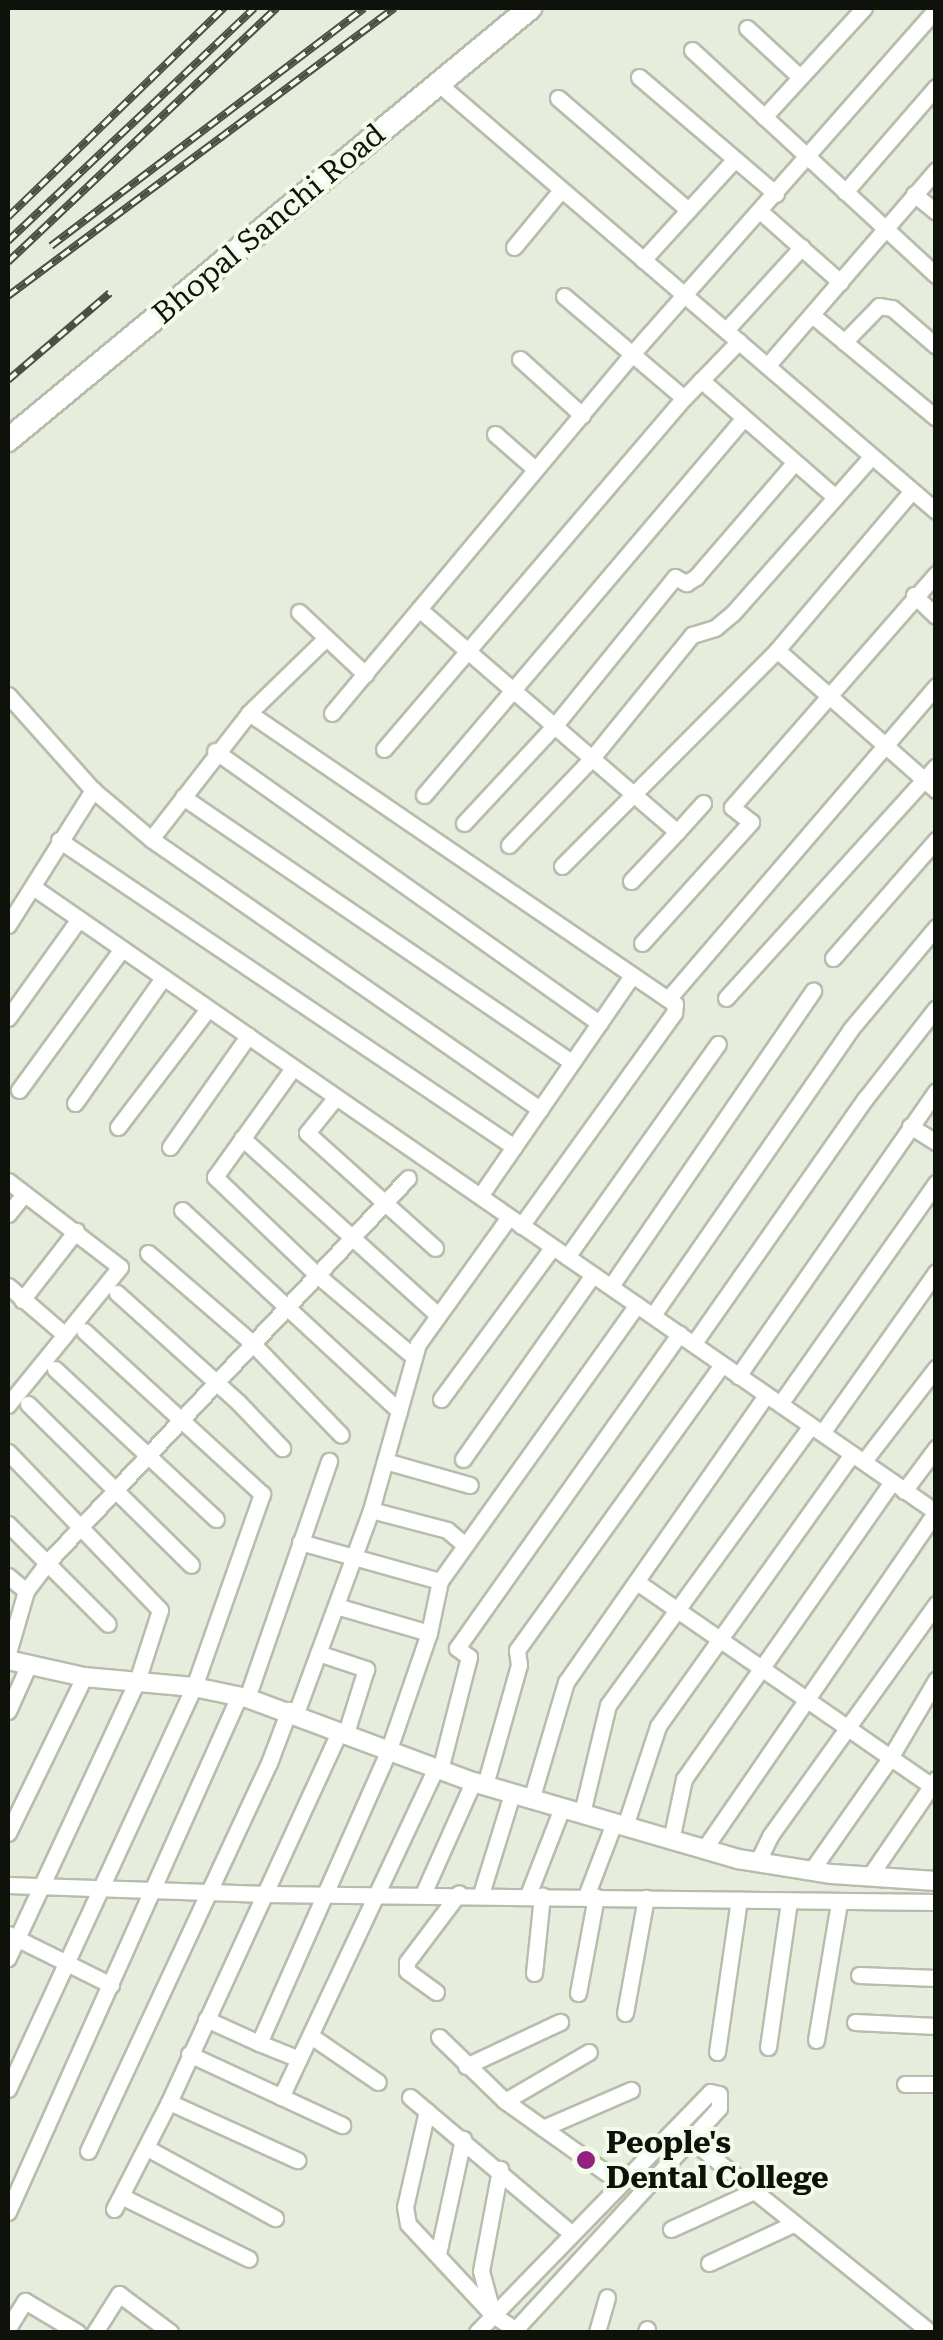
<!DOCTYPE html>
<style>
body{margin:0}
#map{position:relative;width:943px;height:2340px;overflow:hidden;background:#e6eddc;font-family:"Roboto Serif",serif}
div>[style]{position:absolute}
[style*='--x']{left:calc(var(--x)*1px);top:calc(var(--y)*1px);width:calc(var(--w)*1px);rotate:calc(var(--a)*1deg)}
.roads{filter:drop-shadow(2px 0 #b7bdad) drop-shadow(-2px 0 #b7bdad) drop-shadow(0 2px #b7bdad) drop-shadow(0 -2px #b7bdad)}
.minor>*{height:15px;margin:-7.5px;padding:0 7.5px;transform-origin:7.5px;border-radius:7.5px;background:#fff}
.tertiary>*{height:18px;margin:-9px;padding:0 9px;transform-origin:9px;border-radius:9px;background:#fff}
.primary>*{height:22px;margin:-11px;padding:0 11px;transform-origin:11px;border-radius:11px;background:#fff}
.rail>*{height:8px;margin-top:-4px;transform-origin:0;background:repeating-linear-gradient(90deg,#f3fbea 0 11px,#4c4f46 0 22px);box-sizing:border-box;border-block:2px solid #4c4f46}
.dots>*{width:28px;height:28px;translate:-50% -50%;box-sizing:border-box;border:5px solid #f3fbea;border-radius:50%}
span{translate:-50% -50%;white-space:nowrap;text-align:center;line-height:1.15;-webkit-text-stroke:8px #f3fbea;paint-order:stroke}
.street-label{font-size:30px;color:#0f110b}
.poi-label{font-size:30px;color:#0f110b;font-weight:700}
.left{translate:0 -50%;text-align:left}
.frame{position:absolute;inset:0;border:10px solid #0f110b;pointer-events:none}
</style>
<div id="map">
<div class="roads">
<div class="minor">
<i style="--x:747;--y:28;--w:72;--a:42.8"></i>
<i style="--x:692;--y:50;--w:332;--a:42.7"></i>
<i style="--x:639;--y:77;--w:180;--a:40.5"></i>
<i style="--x:440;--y:85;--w:654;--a:40.66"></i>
<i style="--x:558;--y:98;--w:172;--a:40.7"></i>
<i style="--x:764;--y:117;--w:148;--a:-47.5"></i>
<i style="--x:845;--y:192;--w:139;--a:-49.1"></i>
<i style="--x:914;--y:194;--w:28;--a:39"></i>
<i style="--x:761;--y:212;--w:106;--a:41.5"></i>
<i style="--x:514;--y:247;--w:74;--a:-50.5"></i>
<i style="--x:643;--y:260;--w:135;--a:-47.7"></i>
<i style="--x:564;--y:296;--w:157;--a:40.4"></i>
<i style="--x:812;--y:315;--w:161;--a:39.7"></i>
<i style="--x:727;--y:329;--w:111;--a:-47.6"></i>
<i style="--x:844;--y:342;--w:50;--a:-45.8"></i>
<i style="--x:879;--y:306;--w:13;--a:9"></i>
<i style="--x:892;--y:308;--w:58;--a:40.8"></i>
<i style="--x:520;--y:359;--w:84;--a:42.1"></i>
<i style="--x:767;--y:366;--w:259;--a:-49.2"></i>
<i style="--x:701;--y:380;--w:178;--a:41.1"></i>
<i style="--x:495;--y:434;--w:53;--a:41.2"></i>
<i style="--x:914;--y:595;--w:30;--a:44"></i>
<i style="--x:419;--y:609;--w:341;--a:40.8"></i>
<i style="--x:677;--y:832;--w:39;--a:-48"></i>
<i style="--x:299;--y:612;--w:91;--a:43.2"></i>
<i style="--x:777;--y:650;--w:212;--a:41.4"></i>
<i style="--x:8;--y:695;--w:127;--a:48.2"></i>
<i style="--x:93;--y:790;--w:76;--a:40.2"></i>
<i style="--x:151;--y:839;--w:160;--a:-52.1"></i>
<i style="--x:249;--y:713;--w:516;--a:34.34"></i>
<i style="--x:675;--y:1004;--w:9;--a:96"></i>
<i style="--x:674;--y:1013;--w:262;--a:125.7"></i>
<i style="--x:249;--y:713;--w:107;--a:-44.2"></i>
<i style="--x:332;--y:713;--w:468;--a:-50.1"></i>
<i style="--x:632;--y:354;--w:460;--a:-48.6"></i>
<i style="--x:384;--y:749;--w:462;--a:-49.5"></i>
<i style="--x:684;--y:398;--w:79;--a:-46"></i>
<i style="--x:215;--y:751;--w:471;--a:35.3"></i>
<i style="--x:424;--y:795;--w:493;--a:-49.7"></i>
<i style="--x:183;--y:797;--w:470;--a:34.3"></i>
<i style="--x:464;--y:823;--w:135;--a:-47.1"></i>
<i style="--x:556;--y:724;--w:189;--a:-51"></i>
<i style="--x:675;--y:577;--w:13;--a:29"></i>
<i style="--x:686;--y:583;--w:12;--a:-31"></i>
<i style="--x:696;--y:577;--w:150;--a:-49.3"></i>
<i style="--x:151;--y:839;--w:474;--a:34.8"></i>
<i style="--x:59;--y:840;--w:549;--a:34.01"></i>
<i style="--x:509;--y:845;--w:120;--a:-46.3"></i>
<i style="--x:592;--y:758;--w:159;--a:-50.9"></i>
<i style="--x:692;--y:635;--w:24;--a:-17"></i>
<i style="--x:715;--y:628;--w:23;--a:-40"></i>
<i style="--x:733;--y:613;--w:208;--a:-48.5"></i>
<i style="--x:562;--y:866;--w:305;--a:-45.1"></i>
<i style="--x:777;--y:650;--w:207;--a:-49.7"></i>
<i style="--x:631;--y:881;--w:67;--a:-46.8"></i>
<i style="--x:33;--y:887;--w:1098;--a:34.69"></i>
<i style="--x:8;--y:925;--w:160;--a:-57.8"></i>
<i style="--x:642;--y:943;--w:163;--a:-48"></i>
<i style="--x:751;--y:822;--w:24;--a:-142"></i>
<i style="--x:732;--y:807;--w:310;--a:-48.8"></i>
<i style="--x:833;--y:958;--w:157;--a:-48.9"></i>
<i style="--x:726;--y:998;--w:313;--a:-47.8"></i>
<i style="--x:668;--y:999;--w:412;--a:-49.4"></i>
<i style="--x:8;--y:1018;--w:122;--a:-54.4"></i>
<i style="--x:293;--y:1068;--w:134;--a:125.6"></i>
<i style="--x:215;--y:1177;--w:140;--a:43.8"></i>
<i style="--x:316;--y:1274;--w:128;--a:40.3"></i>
<i style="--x:19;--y:1090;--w:173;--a:-53.9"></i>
<i style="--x:336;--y:1097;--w:46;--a:128.9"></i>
<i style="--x:307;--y:1133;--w:172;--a:41.9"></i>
<i style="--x:75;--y:1103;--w:153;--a:-54.9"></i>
<i style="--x:910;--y:1126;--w:31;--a:32"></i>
<i style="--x:118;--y:1127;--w:148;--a:-52.7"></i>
<i style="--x:242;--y:1138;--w:263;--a:42.1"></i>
<i style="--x:170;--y:1147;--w:136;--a:-54.9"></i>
<i style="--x:8;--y:1181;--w:141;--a:37.5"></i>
<i style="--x:120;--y:1267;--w:178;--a:129.1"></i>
<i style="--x:480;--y:1196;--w:267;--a:-55.4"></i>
<i style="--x:182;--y:1210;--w:296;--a:42.8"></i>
<i style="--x:8;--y:1214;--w:26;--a:-51"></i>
<i style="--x:148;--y:1253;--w:136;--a:40.8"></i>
<i style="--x:251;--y:1342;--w:129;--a:45.9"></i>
<i style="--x:567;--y:1257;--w:261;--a:-54.7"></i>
<i style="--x:8;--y:1286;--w:75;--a:40.7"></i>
<i style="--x:611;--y:1286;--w:358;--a:-55.6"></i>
<i style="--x:117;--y:1293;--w:163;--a:42"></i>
<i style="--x:238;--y:1402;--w:64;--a:46.3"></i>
<i style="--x:22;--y:1300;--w:88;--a:-52"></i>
<i style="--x:653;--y:1315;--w:346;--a:-55.3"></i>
<i style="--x:850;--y:1030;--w:134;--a:-50.1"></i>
<i style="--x:694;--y:1343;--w:298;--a:-55"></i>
<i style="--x:865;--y:1099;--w:115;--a:-52"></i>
<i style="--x:55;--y:1369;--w:220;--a:43"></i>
<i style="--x:738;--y:1376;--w:347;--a:-55.2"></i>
<i style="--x:441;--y:1399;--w:187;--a:-53.7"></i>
<i style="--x:28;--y:1404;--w:229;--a:44.6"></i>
<i style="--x:780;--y:1404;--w:271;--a:-54.8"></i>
<i style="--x:822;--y:1433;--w:197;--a:-54.7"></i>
<i style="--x:8;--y:1452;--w:219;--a:46.1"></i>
<i style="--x:160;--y:1610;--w:75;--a:107.9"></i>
<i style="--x:137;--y:1681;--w:306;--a:115"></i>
<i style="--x:463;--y:1459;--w:225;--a:-54.8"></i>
<i style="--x:385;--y:1461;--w:88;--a:15.8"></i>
<i style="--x:864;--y:1461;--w:118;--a:-52.3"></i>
<i style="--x:904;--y:1491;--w:54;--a:-53.3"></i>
<i style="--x:371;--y:1510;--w:79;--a:14.7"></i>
<i style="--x:447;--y:1530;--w:23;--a:40"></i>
<i style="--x:8;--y:1524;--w:141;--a:45"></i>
<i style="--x:300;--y:1542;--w:145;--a:15.6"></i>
<i style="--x:8;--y:1576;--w:23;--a:40"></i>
<i style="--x:637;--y:1582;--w:364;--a:34.7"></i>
<i style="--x:336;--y:1606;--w:97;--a:16.2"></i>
<i style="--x:8;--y:1653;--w:65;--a:-73.8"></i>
<i style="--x:26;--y:1591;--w:34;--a:-53"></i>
<i style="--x:46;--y:1564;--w:529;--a:-46.84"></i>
<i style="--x:318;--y:1653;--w:51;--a:18.4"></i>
<i style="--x:366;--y:1669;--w:67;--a:107.4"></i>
<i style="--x:247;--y:1698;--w:251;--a:-70.9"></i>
<i style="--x:8;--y:1711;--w:51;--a:-65.9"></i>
<i style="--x:296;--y:1713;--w:216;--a:-69.7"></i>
<i style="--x:371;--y:1510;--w:173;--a:-74.2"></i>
<i style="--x:418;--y:1344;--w:156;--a:-54.4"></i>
<i style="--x:440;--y:1770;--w:117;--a:-75.6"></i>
<i style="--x:469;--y:1657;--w:15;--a:-143"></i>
<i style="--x:457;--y:1648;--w:385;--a:-54.7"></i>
<i style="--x:485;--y:1785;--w:125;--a:-74.2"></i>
<i style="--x:519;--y:1665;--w:15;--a:-98"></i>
<i style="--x:517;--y:1650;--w:351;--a:-54.3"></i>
<i style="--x:531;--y:1800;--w:123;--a:-73.5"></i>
<i style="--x:566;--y:1682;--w:350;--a:-55.1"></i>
<i style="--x:582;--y:1813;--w:111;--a:-76.5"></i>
<i style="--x:608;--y:1705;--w:345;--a:-54"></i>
<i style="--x:625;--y:1826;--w:105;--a:-71.7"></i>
<i style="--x:658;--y:1726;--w:334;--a:-54.5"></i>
<i style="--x:8;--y:1833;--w:174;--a:-64"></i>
<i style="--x:671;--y:1840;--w:62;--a:-78"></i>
<i style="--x:684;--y:1779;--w:363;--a:-55"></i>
<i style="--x:704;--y:1849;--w:409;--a:-55.5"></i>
<i style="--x:757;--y:1863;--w:30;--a:-64"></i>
<i style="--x:770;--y:1836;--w:285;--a:-54.4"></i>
<i style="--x:811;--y:1871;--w:138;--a:-55"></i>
<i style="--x:890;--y:1758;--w:91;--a:-59.5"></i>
<i style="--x:869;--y:1877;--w:119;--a:-55.6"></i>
<i style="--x:8;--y:1885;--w:258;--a:2"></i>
<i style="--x:266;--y:1894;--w:670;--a:0.68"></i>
<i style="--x:423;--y:1894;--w:123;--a:-65.9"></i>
<i style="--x:481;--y:1894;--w:105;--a:-72.8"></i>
<i style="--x:528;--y:1895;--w:93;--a:-68.7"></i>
<i style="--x:586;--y:1896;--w:78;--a:-69"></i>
<i style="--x:8;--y:1934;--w:115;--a:26.3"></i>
<i style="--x:534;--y:1973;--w:78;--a:-84.1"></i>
<i style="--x:859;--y:1975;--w:77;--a:2.2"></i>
<i style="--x:436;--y:1992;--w:36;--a:-144"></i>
<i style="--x:407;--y:1971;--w:9;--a:-90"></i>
<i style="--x:407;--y:1962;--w:86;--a:-53"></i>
<i style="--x:578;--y:1993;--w:98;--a:-79.4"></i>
<i style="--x:625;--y:2013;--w:117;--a:-79.7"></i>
<i style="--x:206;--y:2019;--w:58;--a:24.4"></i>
<i style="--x:855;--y:2022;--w:81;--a:2.8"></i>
<i style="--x:311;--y:2036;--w:81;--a:34.5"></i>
<i style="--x:439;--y:2037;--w:92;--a:44.1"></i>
<i style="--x:505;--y:2101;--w:140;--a:35.4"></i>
<i style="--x:816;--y:2040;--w:140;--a:-80.5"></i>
<i style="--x:768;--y:2047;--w:148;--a:-81.8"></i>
<i style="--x:717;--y:2052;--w:154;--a:-81.8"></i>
<i style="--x:189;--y:2054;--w:169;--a:24.9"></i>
<i style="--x:299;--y:2059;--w:43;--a:-158.2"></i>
<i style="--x:259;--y:2043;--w:321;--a:-66.1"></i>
<i style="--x:389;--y:1749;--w:123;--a:-71"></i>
<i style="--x:429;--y:1633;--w:53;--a:-78.1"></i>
<i style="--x:440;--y:1581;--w:339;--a:-54.5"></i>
<i style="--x:466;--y:2066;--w:104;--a:-25.1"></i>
<i style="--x:905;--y:2084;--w:31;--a:0"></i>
<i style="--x:8;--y:2089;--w:443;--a:-65.2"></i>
<i style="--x:194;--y:1687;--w:205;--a:-70.6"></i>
<i style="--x:262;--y:1494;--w:241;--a:-137.5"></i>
<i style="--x:281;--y:2097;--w:364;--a:-64.8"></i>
<i style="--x:410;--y:2097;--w:211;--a:40.2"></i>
<i style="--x:505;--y:2101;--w:97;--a:-30.3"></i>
<i style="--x:169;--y:2102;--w:141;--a:24.4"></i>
<i style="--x:427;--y:2111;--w:98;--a:102.9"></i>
<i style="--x:405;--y:2207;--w:17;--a:80"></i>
<i style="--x:408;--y:2224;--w:125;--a:47"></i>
<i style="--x:493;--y:2315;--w:31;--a:33"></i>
<i style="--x:543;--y:2128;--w:96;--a:-23.4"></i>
<i style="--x:691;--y:2140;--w:307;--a:38.8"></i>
<i style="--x:147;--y:2148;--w:146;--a:28.7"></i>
<i style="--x:88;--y:2151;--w:428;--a:-65"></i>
<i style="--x:269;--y:1763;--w:57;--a:-69.3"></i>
<i style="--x:123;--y:2197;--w:140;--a:26.2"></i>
<i style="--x:114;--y:2209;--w:120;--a:-62.8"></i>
<i style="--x:169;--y:2102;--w:409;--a:-65.3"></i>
<i style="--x:8;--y:2212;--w:565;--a:-65.88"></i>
<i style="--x:671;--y:2229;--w:94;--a:-24.6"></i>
<i style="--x:438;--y:2254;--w:118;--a:-77.7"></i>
<i style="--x:709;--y:2263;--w:93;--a:-24.9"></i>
<i style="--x:492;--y:2311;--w:41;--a:-105.4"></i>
<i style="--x:481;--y:2271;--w:104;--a:-79.4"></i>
<i style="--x:8;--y:2328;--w:32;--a:-58"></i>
<i style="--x:25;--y:2301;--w:61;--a:30.8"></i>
<i style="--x:95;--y:2332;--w:45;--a:-57.7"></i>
<i style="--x:119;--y:2294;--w:64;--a:36.7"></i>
<i style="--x:477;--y:2332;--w:334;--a:-45.8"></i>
<i style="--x:710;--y:2092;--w:9;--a:13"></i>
<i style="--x:719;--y:2094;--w:14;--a:90"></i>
<i style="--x:719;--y:2108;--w:304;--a:132.6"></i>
<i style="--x:597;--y:2332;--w:36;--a:-74"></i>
<i style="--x:646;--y:2332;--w:3;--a:-72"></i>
</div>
<div class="tertiary">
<i style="--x:8;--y:1660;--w:78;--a:12.6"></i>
<i style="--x:84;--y:1677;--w:110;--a:5.2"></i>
<i style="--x:194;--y:1687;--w:54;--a:11.7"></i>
<i style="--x:247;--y:1698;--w:241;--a:20.4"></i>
<i style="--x:473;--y:1782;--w:276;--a:16.2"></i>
<i style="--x:738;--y:1859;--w:95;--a:9.1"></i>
<i style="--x:832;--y:1874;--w:104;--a:3.9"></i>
</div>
<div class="primary">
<i style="--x:8;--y:440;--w:678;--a:-39.61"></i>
</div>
</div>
<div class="rail">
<i style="--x:8;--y:217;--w:301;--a:-44.1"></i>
<i style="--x:8;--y:241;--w:339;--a:-43.4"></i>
<i style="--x:51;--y:246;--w:393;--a:-37.2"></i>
<i style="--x:8;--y:262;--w:370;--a:-43.4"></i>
<i style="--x:8;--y:296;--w:482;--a:-36.7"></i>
<i style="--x:8;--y:380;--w:134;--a:-40.5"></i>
</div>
<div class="dots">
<i style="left:586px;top:2160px;background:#932180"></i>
</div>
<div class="street-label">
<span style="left:269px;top:224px;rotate:-40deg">Bhopal Sanchi Road</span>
</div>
<div class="poi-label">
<span class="left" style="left:606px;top:2160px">People's<br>Dental College</span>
</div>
<div class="frame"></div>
</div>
